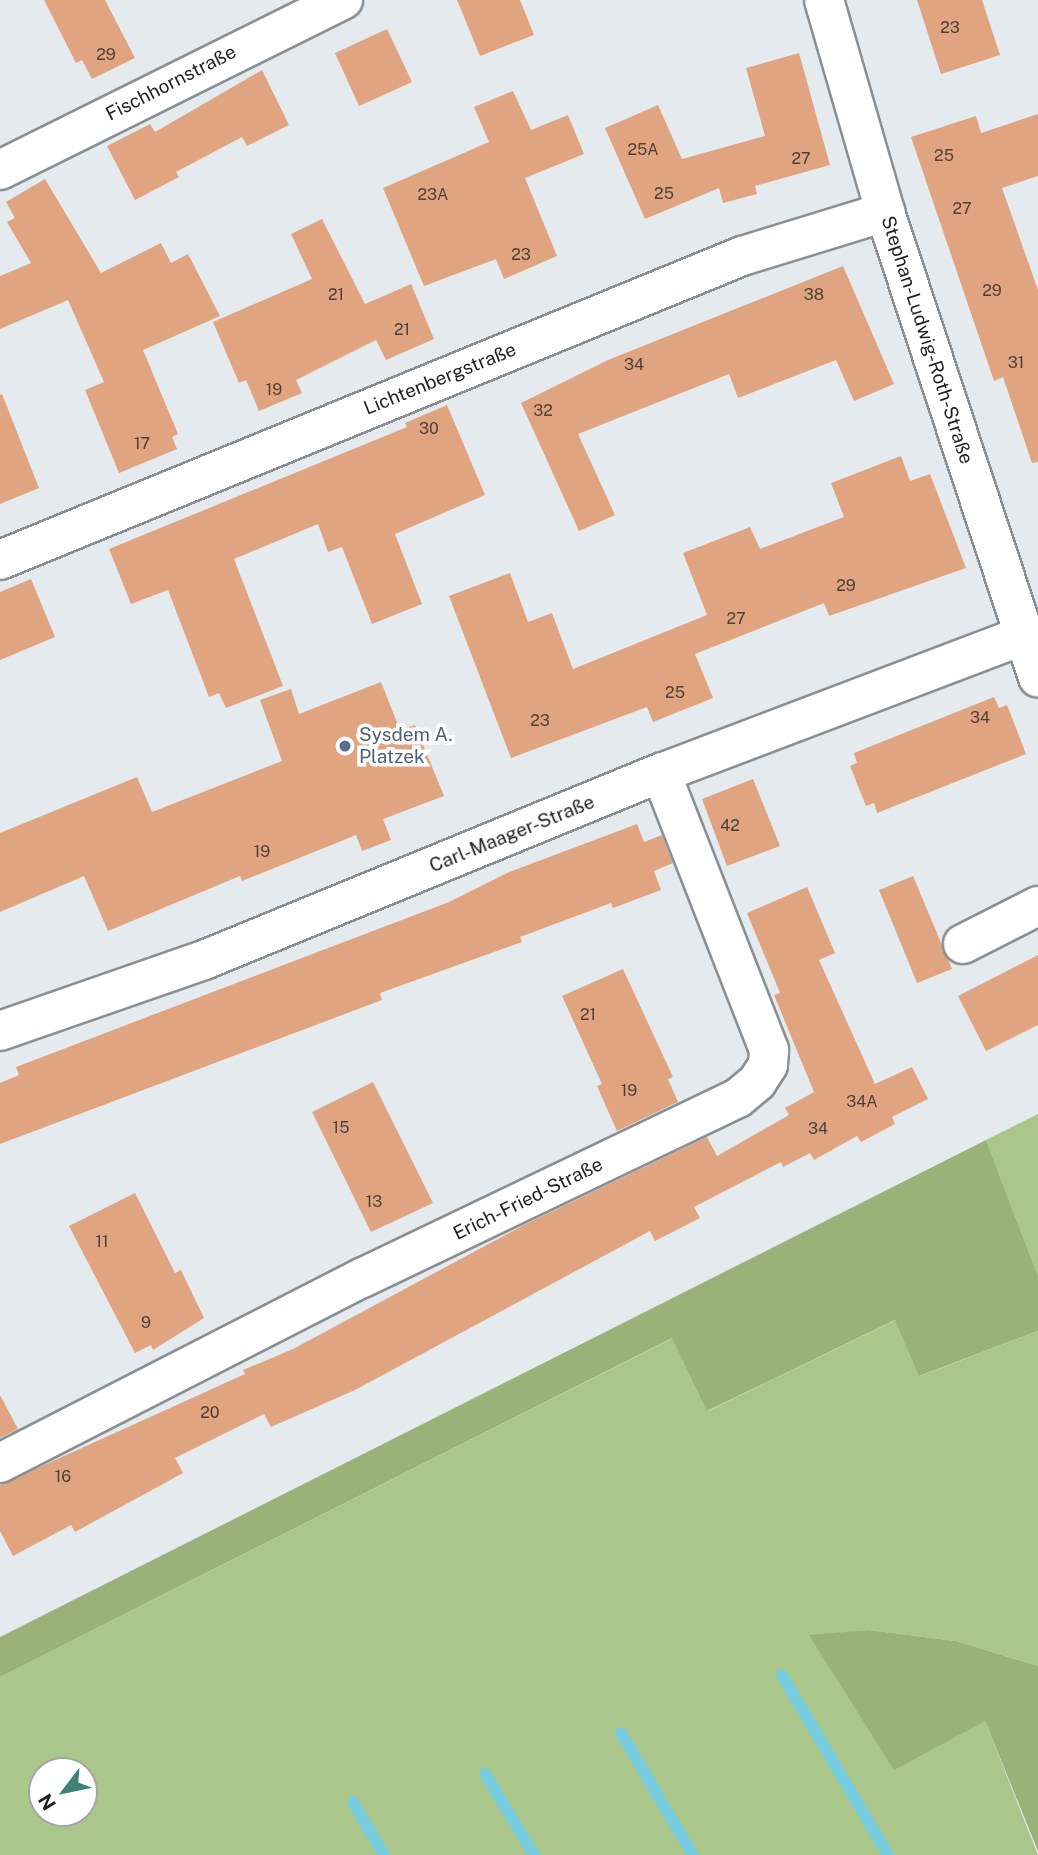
<!DOCTYPE html>
<meta charset="utf-8">
<style>
body{margin:0}
#map{position:relative;width:1038px;height:1855px;overflow:hidden;background:#e4eaee;font-family:"Public Sans",sans-serif}
div>[style]{position:absolute}
[style*='--x']{left:calc(var(--x)*1px);top:calc(var(--y)*1px);width:calc(var(--w)*1px);rotate:calc(var(--a)*1deg)}
.green>*{inset:0;background:#abc68a}
.forest>*{inset:0;background:#98b277}
.stream>*{height:12px;margin:-6px;padding:0 6px;transform-origin:6px;border-radius:6px;background:#77cddd}
.building>*{inset:0;background:#e0a580}
.roads{filter:drop-shadow(2px 0 #8a8f93) drop-shadow(-2px 0 #8a8f93) drop-shadow(0 2px #8a8f93) drop-shadow(0 -2px #8a8f93)}
.street>*{height:38px;margin:-19px;padding:0 19px;transform-origin:19px;border-radius:19px;background:#fff}
.dots>*{width:19px;height:19px;translate:-50% -50%;box-sizing:border-box;border:4px solid #fff;border-radius:50%}
span{translate:-50% -50%;white-space:nowrap;text-align:center;line-height:1.15;-webkit-text-stroke:7px #fff;paint-order:stroke}
.number-label{font-size:16px;color:#4e4039}
.number-label span{-webkit-text-stroke-width:0}
.street-label{font-size:19px;color:#1d1f21}
.service-label{font-size:19px;color:#4e5e75}
.left{translate:0 -50%;text-align:left}
.north{position:absolute;left:28px;top:1757px;width:70px;height:70px;box-sizing:border-box;background:#fff;border:2px solid #a5a5a6;border-radius:50%;rotate:238deg;font-size:19px;font-weight:700;line-height:28px;text-align:center;color:#1d1f21}
.north::after{content:'';display:block;margin:auto;width:24px;height:32px;background:#3e8276;clip-path:polygon(50% 0,100% 100%,50% 72%,0 100%)}
</style>
<div id="map">
<div class="green">
<i style="clip-path:polygon(1038px 1114px,1038px 1276px,986px 1140px)"></i>
<i style="clip-path:polygon(evenodd,896px 1320px,920px 1376px,1038px 1331px,1038px 1666px,956px 1641px,869px 1630px,809px 1636px,985px 1721px,1038px 1855px,0 1855px,0 1677px,673px 1338px,708px 1411px,896px 1320px,42px 1771px,84px 1771px,84px 1813px,42px 1813px,42px 1771px)"></i>
</div>
<div class="forest">
<i style="clip-path:polygon(986px 1140px,1038px 1276px,1038px 1331px,919px 1376px,895px 1320px,707px 1411px,672px 1338px,0 1677px,0 1637px)"></i>
<i style="clip-path:polygon(869px 1630px,956px 1641px,1038px 1666px,1038px 1851px,985px 1721px,894px 1770px,809px 1635px)"></i>
</div>
<div class="stream">
<i style="--x:782;--y:1675;--w:209;--a:59.5"></i>
<i style="--x:621;--y:1733;--w:142;--a:59.5"></i>
<i style="--x:485;--y:1774;--w:95;--a:58.8"></i>
<i style="--x:353;--y:1802;--w:61;--a:59.7"></i>
</div>
<div class="building">
<i style="clip-path:polygon(44px 0,105px 0,135px 58px,92px 79px,82px 60px,76px 63px)"></i>
<i style="clip-path:polygon(457px 0,520px 0,534px 35px,480px 56px)"></i>
<i style="clip-path:polygon(917px 0,982px 0,1000px 55px,941px 74px)"></i>
<i style="clip-path:polygon(387px 29px,412px 82px,359px 106px,335px 53px)"></i>
<i style="clip-path:polygon(799px 53px,830px 165px,755px 186px,757px 194px,723px 203px,719px 188px,645px 219px,605px 128px,658px 105px,682px 159px,765px 136px,746px 68px)"></i>
<i style="clip-path:polygon(262px 70px,289px 125px,247px 146px,242px 137px,176px 172px,179px 177px,135px 200px,107px 146px,150px 124px,155px 132px)"></i>
<i style="clip-path:polygon(513px 91px,531px 130px,568px 115px,584px 154px,525px 178px,557px 256px,504px 279px,496px 259px,424px 286px,383px 188px,489px 142px,474px 107px)"></i>
<i style="clip-path:polygon(1038px 114px,1038px 176px,1002px 188px,1038px 290px,1038px 462px,1032px 463px,1003px 377px,994px 381px,911px 137px,976px 116px,981px 133px)"></i>
<i style="clip-path:polygon(45px 179px,101px 273px,161px 243px,171px 263px,188px 254px,220px 316px,143px 350px,178px 434px,172px 437px,177px 449px,119px 473px,85px 390px,104px 382px,68px 300px,0 329px,0 276px,31px 263px,7px 222px,15px 218px,6px 202px)"></i>
<i style="clip-path:polygon(322px 219px,365px 304px,411px 284px,434px 339px,386px 360px,376px 340px,296px 380px,302px 393px,259px 411px,246px 380px,239px 383px,213px 322px,312px 279px,291px 234px)"></i>
<i style="clip-path:polygon(843px 266px,894px 384px,854px 401px,836px 360px,738px 398px,729px 374px,578px 434px,615px 515px,579px 531px,521px 403px,608px 360px)"></i>
<i style="clip-path:polygon(2px 394px,39px 488px,0 504px,0 395px)"></i>
<i style="clip-path:polygon(447px 405px,485px 495px,395px 534px,422px 604px,372px 624px,342px 547px,328px 552px,318px 524px,234px 559px,283px 686px,226px 708px,219px 693px,209px 697px,168px 590px,131px 604px,109px 549px,407px 427px,405px 423px)"></i>
<i style="clip-path:polygon(901px 456px,910px 481px,930px 474px,966px 568px,829px 616px,824px 603px,695px 654px,713px 698px,653px 722px,647px 707px,511px 758px,449px 596px,510px 573px,528px 622px,552px 613px,573px 669px,707px 615px,683px 553px,750px 527px,760px 549px,844px 517px,831px 483px)"></i>
<i style="clip-path:polygon(31px 579px,55px 637px,0 660px,0 592px)"></i>
<i style="clip-path:polygon(381px 682px,400px 730px,415px 725px,444px 796px,383px 819px,391px 840px,362px 851px,356px 835px,242px 881px,240px 876px,108px 931px,84px 876px,0 912px,0 833px,137px 777px,152px 812px,282px 761px,260px 700px,291px 689px,299px 714px)"></i>
<i style="clip-path:polygon(994px 697px,999px 708px,1007px 705px,1026px 754px,877px 813px,874px 803px,866px 806px,850px 766px,857px 763px,854px 753px)"></i>
<i style="clip-path:polygon(753px 779px,780px 846px,727px 866px,702px 799px)"></i>
<i style="clip-path:polygon(637px 824px,644px 842px,662px 835px,673px 863px,654px 871px,661px 890px,613px 908px,611px 903px,520px 937px,522px 942px,380px 993px,382px 1000px,0 1144px,0 1083px,19px 1075px,16px 1067px,449px 902px,507px 873px)"></i>
<i style="clip-path:polygon(913px 876px,952px 969px,917px 983px,879px 890px)"></i>
<i style="clip-path:polygon(807px 887px,835px 953px,819px 960px,875px 1084px,912px 1067px,928px 1099px,892px 1117px,895px 1124px,861px 1142px,857px 1136px,814px 1160px,810px 1153px,783px 1167px,781px 1162px,694px 1207px,700px 1218px,655px 1241px,650px 1231px,355px 1390px,271px 1427px,264px 1414px,175px 1458px,183px 1473px,75px 1532px,71px 1525px,13px 1556px,0 1531px,0 1485px,245px 1374px,243px 1370px,293px 1349px,524px 1225px,707px 1137px,717px 1156px,789px 1115px,785px 1108px,814px 1092px,774px 995px,780px 993px,747px 913px)"></i>
<i style="clip-path:polygon(1038px 955px,1038px 1025px,986px 1051px,958px 996px)"></i>
<i style="clip-path:polygon(623px 969px,673px 1077px,668px 1079px,678px 1102px,617px 1131px,597px 1086px,602px 1084px,562px 996px)"></i>
<i style="clip-path:polygon(373px 1082px,433px 1203px,371px 1232px,312px 1112px)"></i>
<i style="clip-path:polygon(135px 1193px,175px 1273px,181px 1270px,204px 1318px,153px 1350px,151px 1345px,135px 1353px,69px 1226px)"></i>
<i style="clip-path:polygon(0 1395px,18px 1429px,0 1438px)"></i>
</div>
<div class="roads">
<div class="street">
<i style="--x:824;--y:0;--w:221;--a:73.9"></i>
<i style="--x:885;--y:212;--w:490;--a:71.8"></i>
<i style="--x:0;--y:170;--w:383;--a:-26.4"></i>
<i style="--x:0;--y:560;--w:802;--a:-22.28"></i>
<i style="--x:742;--y:256;--w:150;--a:-17.1"></i>
<i style="--x:963;--y:944;--w:84;--a:-26.9"></i>
<i style="--x:0;--y:1031;--w:216;--a:-19.2"></i>
<i style="--x:204;--y:960;--w:494;--a:-22.3"></i>
<i style="--x:661;--y:773;--w:388;--a:-20.8"></i>
<i style="--x:0;--y:1463;--w:407;--a:-27.1"></i>
<i style="--x:362;--y:1278;--w:417;--a:-25.6"></i>
<i style="--x:738;--y:1098;--w:25;--a:-40"></i>
<i style="--x:757;--y:1082;--w:20;--a:-57"></i>
<i style="--x:768;--y:1065;--w:15;--a:-86"></i>
<i style="--x:769;--y:1050;--w:297;--a:-111.3"></i>
</div>
</div>
<div class="dots">
<i style="left:345px;top:746px;background:#5c6f8a"></i>
</div>
<div class="number-label">
<span style="left:950px;top:28px">23</span>
<span style="left:106px;top:55px">29</span>
<span style="left:643px;top:150px">25A</span>
<span style="left:944px;top:156px">25</span>
<span style="left:801px;top:159px">27</span>
<span style="left:664px;top:194px">25</span>
<span style="left:433px;top:195px">23A</span>
<span style="left:962px;top:209px">27</span>
<span style="left:521px;top:255px">23</span>
<span style="left:992px;top:291px">29</span>
<span style="left:336px;top:295px">21</span>
<span style="left:814px;top:295px">38</span>
<span style="left:402px;top:330px">21</span>
<span style="left:1016px;top:363px">31</span>
<span style="left:634px;top:365px">34</span>
<span style="left:274px;top:390px">19</span>
<span style="left:543px;top:411px">32</span>
<span style="left:429px;top:429px">30</span>
<span style="left:142px;top:444px">17</span>
<span style="left:846px;top:586px">29</span>
<span style="left:736px;top:619px">27</span>
<span style="left:675px;top:693px">25</span>
<span style="left:980px;top:718px">34</span>
<span style="left:540px;top:721px">23</span>
<span style="left:730px;top:826px">42</span>
<span style="left:262px;top:852px">19</span>
<span style="left:588px;top:1015px">21</span>
<span style="left:629px;top:1091px">19</span>
<span style="left:862px;top:1102px">34A</span>
<span style="left:341px;top:1128px">15</span>
<span style="left:818px;top:1129px">34</span>
<span style="left:374px;top:1202px">13</span>
<span style="left:102px;top:1242px">11</span>
<span style="left:146px;top:1323px">9</span>
<span style="left:210px;top:1413px">20</span>
<span style="left:63px;top:1477px">16</span>
</div>
<div class="street-label">
<span style="left:171px;top:83px;rotate:-27deg">Fischhornstraße</span>
<span style="left:927px;top:340px;rotate:72deg">Stephan-Ludwig-Roth-Straße</span>
<span style="left:440px;top:379px;rotate:-22deg">Lichtenbergstraße</span>
<span style="left:512px;top:834px;rotate:-22deg">Carl-Maager-Straße</span>
<span style="left:528px;top:1199px;rotate:-26deg">Erich-Fried-Straße</span>
</div>
<div class="service-label">
<span class="left" style="left:359px;top:746px">Sysdem A.<br>Platzek</span>
</div>
<div class="north">N</div>
</div>
